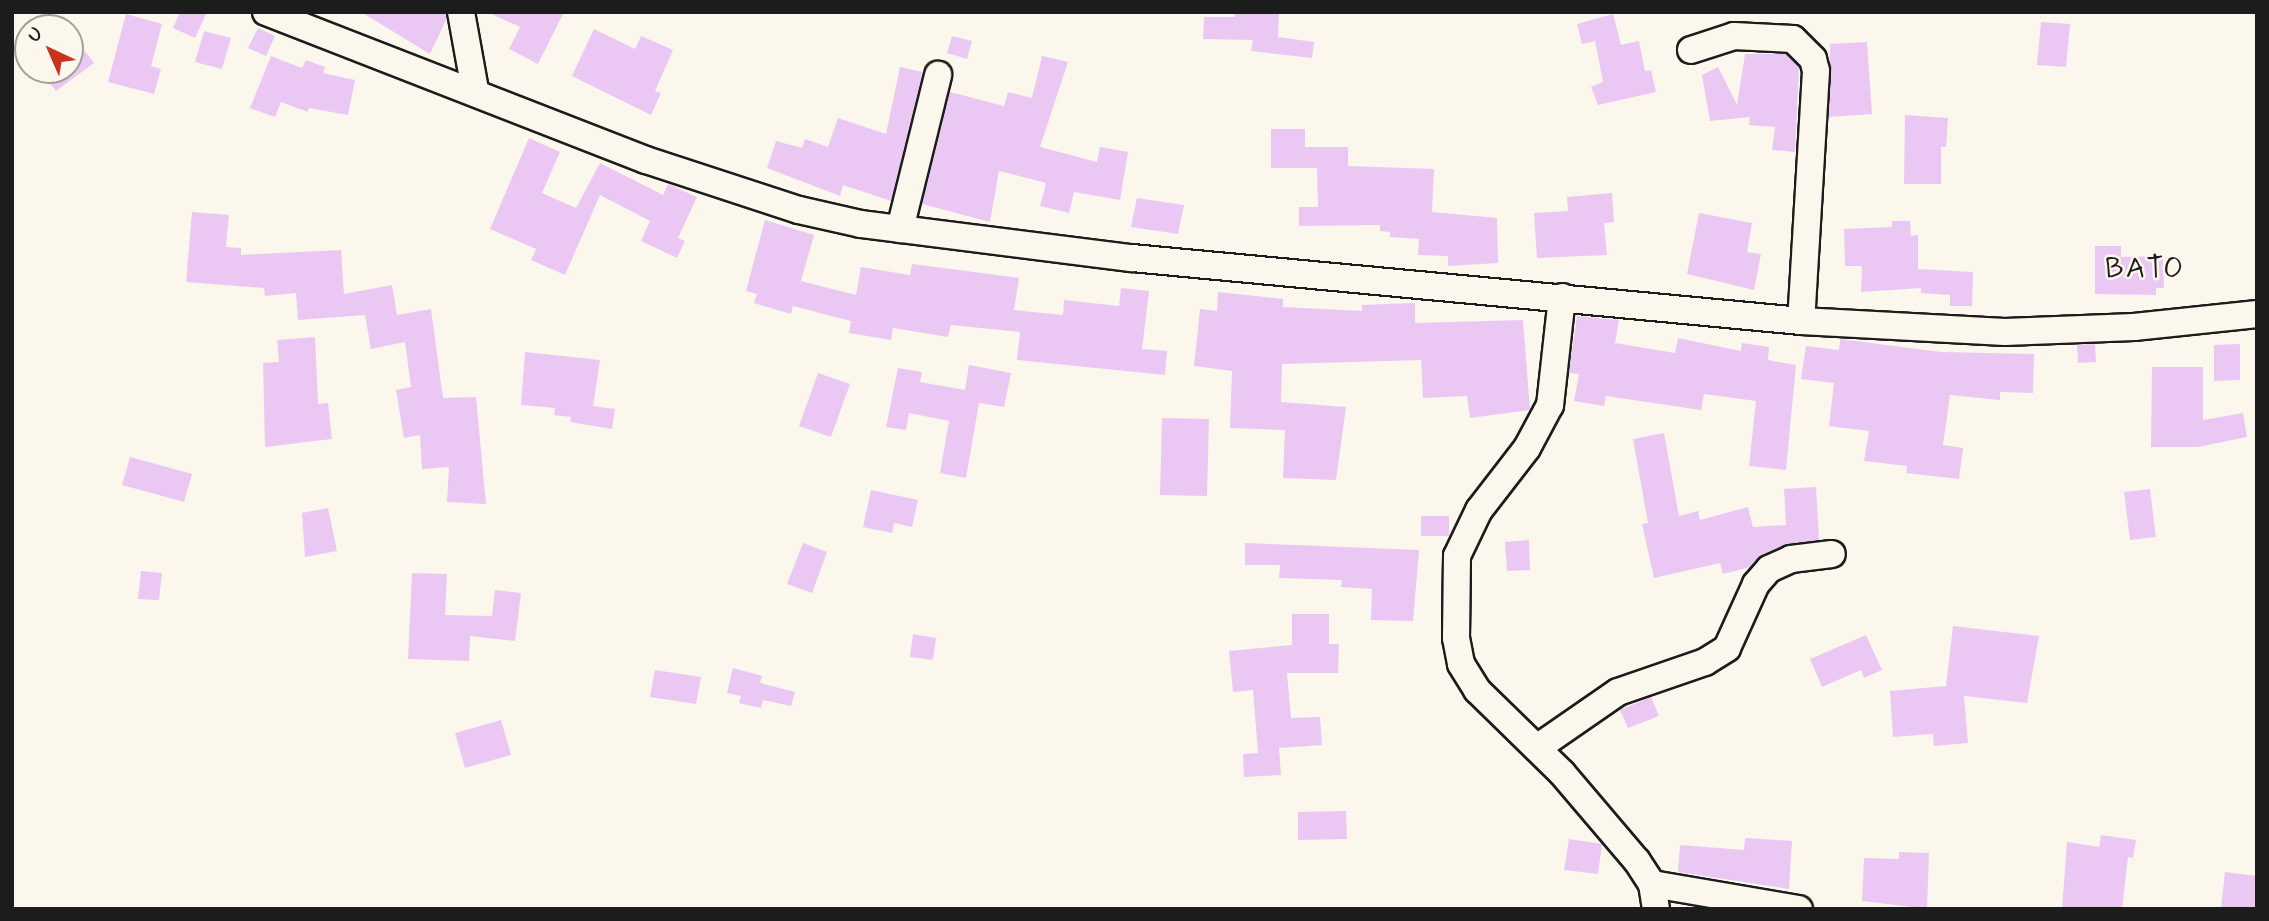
<!DOCTYPE html>
<style>
body{margin:0}
#map{position:relative;width:2269px;height:921px;overflow:hidden;background:#fbf7ec;font-family:Mynerve,sans-serif}
div>[style]{position:absolute}
[style*='--x']{left:calc(var(--x)*1px);top:calc(var(--y)*1px);width:calc(var(--w)*1px);rotate:calc(var(--a)*1deg)}
.building>*{inset:0;background:#ebc8f4}
.roads{filter:drop-shadow(2px 0 #1c1c1c) drop-shadow(-2px 0 #1c1c1c) drop-shadow(0 2px #1c1c1c) drop-shadow(0 -2px #1c1c1c)}
.street>*{height:26px;margin:-13px;padding:0 13px;transform-origin:13px;border-radius:13px;background:#fbf7ec}
span{translate:-50% -50%;white-space:nowrap;text-align:center;line-height:1.15;-webkit-text-stroke:5px #fbf7ec;paint-order:stroke}
.quarter-label{font-size:30px;color:#1c1c1c;letter-spacing:2px}
.frame{position:absolute;inset:0;border:14px solid #1c1c1c;pointer-events:none}
.north{position:absolute;left:14px;top:14px;width:70px;height:70px;box-sizing:border-box;background:#fbf7ec;border:2px solid #a29f99;border-radius:50%;rotate:316deg;font-size:19px;font-weight:700;line-height:28px;text-align:center;color:#1c1c1c}
.north::after{content:'';display:block;margin:auto;width:24px;height:32px;background:#c8321e;clip-path:polygon(50% 0,100% 100%,50% 72%,0 100%)}
</style>
<div id="map">
<div class="building">
<i style="clip-path:polygon(180px 12px,207px 12px,195px 38px,173px 28px)"></i>
<i style="clip-path:polygon(361px 12px,446px 12px,446px 20px,430px 54px)"></i>
<i style="clip-path:polygon(487px 12px,564px 12px,538px 64px,509px 49px,520px 27px)"></i>
<i style="clip-path:polygon(1235px 12px,1279px 12px,1278px 37px,1314px 42px,1312px 58px,1251px 51px,1253px 40px,1203px 39px,1204px 17px,1235px 17px)"></i>
<i style="clip-path:polygon(126px 14px,162px 24px,151px 66px,161px 69px,154px 94px,108px 82px)"></i>
<i style="clip-path:polygon(1613px 14px,1621px 45px,1639px 41px,1645px 71px,1651px 70px,1656px 92px,1598px 105px,1591px 87px,1603px 82px,1595px 41px,1582px 44px,1577px 24px)"></i>
<i style="clip-path:polygon(2041px 22px,2070px 24px,2066px 67px,2037px 65px)"></i>
<i style="clip-path:polygon(258px 28px,275px 36px,266px 56px,248px 48px)"></i>
<i style="clip-path:polygon(594px 29px,635px 49px,641px 36px,673px 50px,655px 91px,661px 93px,651px 115px,572px 76px)"></i>
<i style="clip-path:polygon(204px 31px,231px 38px,222px 69px,195px 62px)"></i>
<i style="clip-path:polygon(70px 32px,94px 63px,56px 91px,40px 70px,70px 70px)"></i>
<i style="clip-path:polygon(952px 36px,972px 41px,967px 59px,947px 53px)"></i>
<i style="clip-path:polygon(1867px 42px,1872px 114px,1829px 117px,1830px 44px)"></i>
<i style="clip-path:polygon(1745px 54px,1786px 54px,1799px 67px,1795px 152px,1772px 150px,1775px 127px,1749px 125px,1750px 117px,1710px 121px,1702px 75px,1718px 67px,1737px 105px)"></i>
<i style="clip-path:polygon(271px 56px,302px 68px,306px 60px,325px 67px,323px 73px,355px 80px,348px 115px,309px 108px,308px 112px,281px 102px,275px 117px,250px 108px)"></i>
<i style="clip-path:polygon(1042px 56px,1068px 62px,1040px 147px,1097px 162px,1100px 147px,1128px 152px,1120px 200px,1074px 192px,1069px 213px,1040px 206px,1046px 183px,999px 171px,990px 222px,922px 204px,950px 92px,1004px 106px,1008px 92px,1032px 98px)"></i>
<i style="clip-path:polygon(900px 67px,923px 72px,891px 201px,843px 185px,840px 196px,767px 168px,776px 141px,802px 148px,805px 139px,828px 147px,838px 118px,886px 134px)"></i>
<i style="clip-path:polygon(1905px 115px,1948px 118px,1946px 147px,1941px 147px,1941px 184px,1904px 184px)"></i>
<i style="clip-path:polygon(1271px 129px,1305px 129px,1305px 147px,1348px 147px,1348px 166px,1434px 169px,1432px 212px,1497px 218px,1498px 263px,1448px 266px,1448px 256px,1418px 255px,1419px 239px,1390px 237px,1390px 232px,1380px 231px,1380px 225px,1299px 226px,1299px 207px,1318px 207px,1317px 168px,1271px 168px)"></i>
<i style="clip-path:polygon(529px 138px,560px 152px,542px 193px,576px 208px,600px 163px,663px 195px,668px 184px,697px 197px,678px 238px,685px 241px,677px 258px,641px 241px,650px 221px,600px 195px,565px 275px,531px 260px,536px 249px,490px 229px)"></i>
<i style="clip-path:polygon(1612px 193px,1614px 222px,1604px 223px,1607px 255px,1537px 258px,1534px 213px,1568px 211px,1567px 197px)"></i>
<i style="clip-path:polygon(1137px 198px,1184px 205px,1178px 234px,1131px 227px)"></i>
<i style="clip-path:polygon(192px 212px,229px 215px,226px 247px,241px 248px,241px 255px,341px 250px,344px 294px,392px 285px,397px 315px,431px 309px,443px 398px,476px 397px,486px 504px,447px 502px,449px 467px,422px 469px,420px 435px,404px 438px,396px 390px,411px 387px,405px 342px,371px 349px,365px 315px,298px 320px,296px 293px,265px 296px,264px 288px,186px 282px)"></i>
<i style="clip-path:polygon(1699px 213px,1752px 223px,1747px 252px,1761px 254px,1754px 290px,1687px 274px)"></i>
<i style="clip-path:polygon(765px 220px,814px 235px,801px 281px,856px 295px,861px 267px,910px 275px,912px 264px,1019px 278px,1014px 310px,1063px 315px,1064px 300px,1119px 306px,1121px 288px,1149px 291px,1142px 349px,1167px 351px,1165px 375px,1017px 360px,1020px 332px,951px 325px,948px 337px,893px 328px,891px 340px,849px 333px,851px 321px,793px 306px,791px 314px,754px 303px,757px 294px,746px 291px)"></i>
<i style="clip-path:polygon(1892px 221px,1910px 221px,1911px 236px,1918px 235px,1918px 269px,1973px 272px,1972px 306px,1950px 306px,1950px 295px,1921px 293px,1921px 288px,1861px 292px,1862px 266px,1845px 266px,1844px 229px,1892px 227px)"></i>
<i style="clip-path:polygon(2095px 246px,2121px 246px,2121px 257px,2163px 256px,2164px 288px,2156px 288px,2156px 295px,2095px 294px)"></i>
<i style="clip-path:polygon(1218px 292px,1283px 299px,1283px 307px,1362px 311px,1362px 305px,1415px 303px,1415px 323px,1523px 320px,1530px 410px,1470px 418px,1467px 396px,1423px 398px,1421px 360px,1282px 364px,1281px 402px,1346px 407px,1336px 480px,1283px 478px,1285px 430px,1230px 428px,1232px 371px,1194px 366px,1200px 309px,1217px 311px)"></i>
<i style="clip-path:polygon(1577px 316px,1619px 320px,1615px 343px,1675px 353px,1678px 338px,1741px 351px,1742px 343px,1769px 347px,1768px 360px,1796px 365px,1786px 470px,1749px 466px,1756px 401px,1704px 394px,1701px 410px,1606px 396px,1604px 406px,1574px 401px,1579px 374px,1569px 373px)"></i>
<i style="clip-path:polygon(315px 337px,318px 404px,328px 403px,332px 439px,265px 447px,263px 363px,279px 362px,277px 340px)"></i>
<i style="clip-path:polygon(1840px 339px,1941px 352px,2034px 354px,2033px 393px,2000px 392px,2000px 400px,1950px 395px,1943px 445px,1963px 448px,1959px 479px,1906px 473px,1907px 466px,1864px 461px,1869px 431px,1829px 426px,1834px 383px,1801px 379px,1806px 346px,1839px 350px)"></i>
<i style="clip-path:polygon(2095px 344px,2096px 362px,2078px 363px,2077px 345px)"></i>
<i style="clip-path:polygon(2240px 344px,2240px 380px,2214px 381px,2214px 345px)"></i>
<i style="clip-path:polygon(525px 352px,600px 360px,593px 406px,615px 409px,612px 429px,570px 422px,571px 417px,554px 415px,555px 408px,521px 405px)"></i>
<i style="clip-path:polygon(969px 365px,1011px 373px,1004px 407px,979px 403px,966px 478px,940px 473px,949px 421px,909px 413px,906px 430px,886px 427px,898px 368px,922px 372px,920px 382px,965px 390px)"></i>
<i style="clip-path:polygon(2152px 367px,2203px 367px,2203px 420px,2243px 413px,2247px 437px,2198px 447px,2151px 447px)"></i>
<i style="clip-path:polygon(818px 373px,850px 384px,831px 437px,799px 426px)"></i>
<i style="clip-path:polygon(1162px 418px,1209px 419px,1207px 496px,1160px 495px)"></i>
<i style="clip-path:polygon(1664px 433px,1679px 516px,1698px 511px,1700px 520px,1748px 507px,1753px 527px,1786px 525px,1784px 489px,1816px 487px,1819px 540px,1785px 545px,1760px 555px,1750px 567px,1723px 574px,1720px 563px,1654px 578px,1642px 524px,1648px 523px,1633px 439px)"></i>
<i style="clip-path:polygon(130px 457px,192px 474px,184px 502px,122px 485px)"></i>
<i style="clip-path:polygon(2150px 489px,2156px 537px,2130px 540px,2124px 492px)"></i>
<i style="clip-path:polygon(871px 490px,918px 500px,912px 527px,894px 523px,892px 533px,863px 527px)"></i>
<i style="clip-path:polygon(328px 508px,337px 551px,305px 557px,302px 513px)"></i>
<i style="clip-path:polygon(1421px 516px,1449px 516px,1449px 536px,1421px 536px)"></i>
<i style="clip-path:polygon(1529px 540px,1530px 570px,1507px 571px,1505px 542px)"></i>
<i style="clip-path:polygon(803px 543px,827px 552px,812px 593px,787px 584px)"></i>
<i style="clip-path:polygon(1245px 543px,1419px 550px,1413px 621px,1371px 620px,1372px 589px,1341px 587px,1342px 580px,1279px 578px,1280px 565px,1245px 565px)"></i>
<i style="clip-path:polygon(141px 571px,162px 573px,159px 600px,138px 599px)"></i>
<i style="clip-path:polygon(412px 573px,447px 574px,445px 615px,492px 616px,495px 590px,521px 593px,515px 641px,470px 636px,469px 661px,408px 659px)"></i>
<i style="clip-path:polygon(1292px 614px,1329px 614px,1329px 644px,1339px 644px,1338px 673px,1287px 673px,1291px 718px,1320px 717px,1322px 745px,1279px 748px,1281px 775px,1244px 777px,1243px 754px,1258px 753px,1253px 690px,1233px 692px,1229px 651px,1292px 645px)"></i>
<i style="clip-path:polygon(1953px 626px,2039px 636px,2027px 703px,1964px 696px,1968px 743px,1934px 746px,1933px 734px,1893px 737px,1890px 691px,1946px 686px)"></i>
<i style="clip-path:polygon(913px 634px,936px 638px,933px 660px,910px 657px)"></i>
<i style="clip-path:polygon(1866px 635px,1882px 670px,1864px 678px,1861px 670px,1822px 687px,1810px 659px)"></i>
<i style="clip-path:polygon(733px 668px,762px 676px,760px 683px,795px 692px,791px 706px,763px 700px,761px 708px,739px 703px,741px 696px,727px 693px)"></i>
<i style="clip-path:polygon(655px 670px,701px 677px,696px 704px,650px 697px)"></i>
<i style="clip-path:polygon(1651px 697px,1659px 716px,1628px 728px,1620px 710px)"></i>
<i style="clip-path:polygon(501px 720px,511px 755px,465px 768px,455px 733px)"></i>
<i style="clip-path:polygon(1346px 811px,1347px 839px,1298px 840px,1298px 812px)"></i>
<i style="clip-path:polygon(2101px 835px,2136px 840px,2133px 858px,2128px 857px,2122px 909px,2062px 909px,2067px 842px,2099px 847px)"></i>
<i style="clip-path:polygon(1745px 838px,1792px 841px,1789px 889px,1678px 872px,1680px 845px,1744px 850px)"></i>
<i style="clip-path:polygon(1569px 839px,1602px 844px,1598px 874px,1564px 870px)"></i>
<i style="clip-path:polygon(1899px 852px,1929px 853px,1927px 909px,1862px 901px,1864px 858px,1899px 859px)"></i>
<i style="clip-path:polygon(2225px 872px,2257px 876px,2257px 909px,2221px 909px)"></i>
</div>
<div class="roads">
<div class="street">
<i style="--x:266;--y:12;--w:408;--a:21.3"></i>
<i style="--x:646;--y:160;--w:161;--a:18.1"></i>
<i style="--x:799;--y:210;--w:64;--a:12.7"></i>
<i style="--x:861;--y:224;--w:273;--a:7.2"></i>
<i style="--x:1132;--y:258;--w:672;--a:5.38"></i>
<i style="--x:1801;--y:321;--w:204;--a:3.1"></i>
<i style="--x:2005;--y:332;--w:129;--a:-2.2"></i>
<i style="--x:2134;--y:327;--w:124;--a:-6"></i>
<i style="--x:461;--y:12;--w:79;--a:79.8"></i>
<i style="--x:1691;--y:50;--w:45;--a:-18"></i>
<i style="--x:1734;--y:36;--w:59;--a:2.9"></i>
<i style="--x:1793;--y:39;--w:28;--a:45"></i>
<i style="--x:1813;--y:59;--w:12;--a:76"></i>
<i style="--x:1816;--y:71;--w:250;--a:93.4"></i>
<i style="--x:900;--y:229;--w:159;--a:-76.1"></i>
<i style="--x:1562;--y:297;--w:109;--a:96.3"></i>
<i style="--x:1550;--y:405;--w:49;--a:118.1"></i>
<i style="--x:1527;--y:448;--w:78;--a:127.7"></i>
<i style="--x:1479;--y:510;--w:51;--a:115.6"></i>
<i style="--x:1457;--y:556;--w:82;--a:90.7"></i>
<i style="--x:1456;--y:638;--w:26;--a:79"></i>
<i style="--x:1461;--y:664;--w:31;--a:58"></i>
<i style="--x:1477;--y:690;--w:119;--a:44.3"></i>
<i style="--x:1562;--y:773;--w:116;--a:49.6"></i>
<i style="--x:1637;--y:861;--w:27;--a:57"></i>
<i style="--x:1652;--y:884;--w:25;--a:81"></i>
<i style="--x:1537;--y:748;--w:98;--a:-34.7"></i>
<i style="--x:1618;--y:692;--w:92;--a:-19"></i>
<i style="--x:1705;--y:662;--w:26;--a:-32"></i>
<i style="--x:1727;--y:648;--w:70;--a:-65.6"></i>
<i style="--x:1756;--y:584;--w:20;--a:-49"></i>
<i style="--x:1769;--y:569;--w:24;--a:-24"></i>
<i style="--x:1791;--y:559;--w:41;--a:-7"></i>
<i style="--x:1652;--y:884;--w:149;--a:9.7"></i>
</div>
</div>
<div class="quarter-label">
<span style="left:2145px;top:269px">BATO</span>
</div>
<div class="frame"></div>
<div class="north">U</div>
</div>
